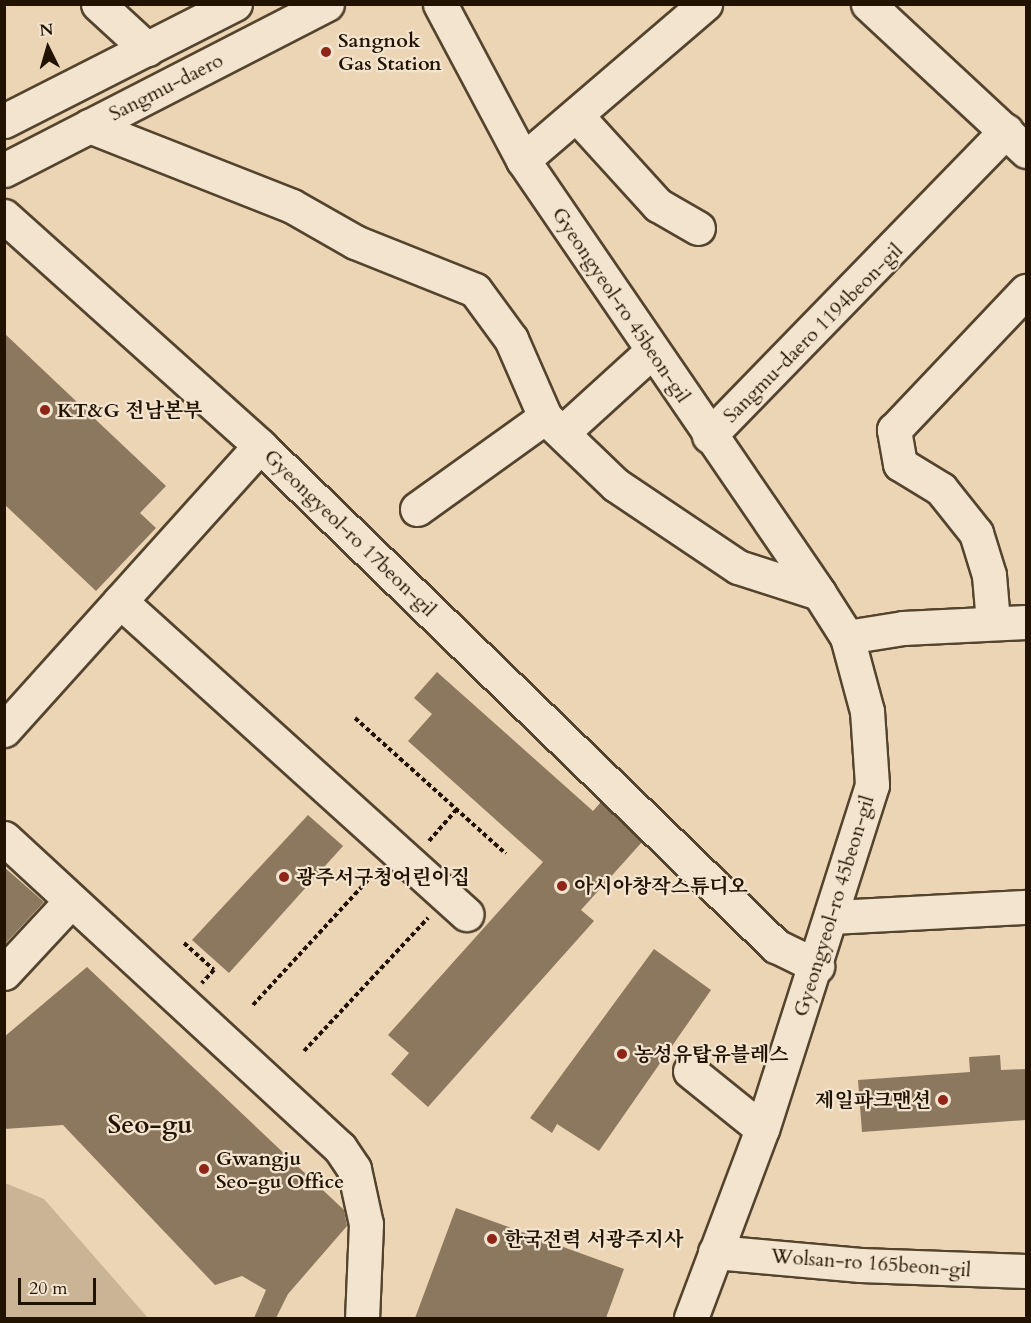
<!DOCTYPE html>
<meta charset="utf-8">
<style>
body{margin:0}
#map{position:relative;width:1031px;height:1323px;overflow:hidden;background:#ecd5b5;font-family:Cardo,"Noto Serif KR",serif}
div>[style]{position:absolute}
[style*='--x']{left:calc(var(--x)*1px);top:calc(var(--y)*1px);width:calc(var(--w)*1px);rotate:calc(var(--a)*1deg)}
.green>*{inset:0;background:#c9b496}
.building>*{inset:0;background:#8b785e}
.path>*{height:4px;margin-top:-2px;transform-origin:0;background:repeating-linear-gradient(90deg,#211300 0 4.5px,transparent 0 7.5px)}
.roads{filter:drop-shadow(2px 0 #54442d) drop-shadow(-2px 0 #54442d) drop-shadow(0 2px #54442d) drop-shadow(0 -2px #54442d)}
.minor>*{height:33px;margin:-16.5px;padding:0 16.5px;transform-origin:16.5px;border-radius:16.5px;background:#f3e4cf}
.dots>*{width:16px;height:16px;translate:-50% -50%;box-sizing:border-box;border:3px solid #f3e4cf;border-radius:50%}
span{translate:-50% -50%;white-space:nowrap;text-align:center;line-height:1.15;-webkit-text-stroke:4.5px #f3e4cf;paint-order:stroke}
.poi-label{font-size:20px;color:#211300;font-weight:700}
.left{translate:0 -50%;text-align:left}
.right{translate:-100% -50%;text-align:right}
.street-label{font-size:20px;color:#211300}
.district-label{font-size:26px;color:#211300;font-weight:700}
.frame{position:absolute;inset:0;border:6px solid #211300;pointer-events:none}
.north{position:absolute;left:18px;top:18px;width:60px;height:60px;-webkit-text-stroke:4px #f3e4cf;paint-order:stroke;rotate:355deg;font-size:16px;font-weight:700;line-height:24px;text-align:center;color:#211300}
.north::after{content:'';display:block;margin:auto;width:21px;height:27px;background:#211300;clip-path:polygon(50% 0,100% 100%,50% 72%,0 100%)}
.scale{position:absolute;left:18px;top:1278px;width:78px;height:27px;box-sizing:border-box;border:3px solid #211300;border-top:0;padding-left:8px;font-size:18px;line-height:21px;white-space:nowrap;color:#211300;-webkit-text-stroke:4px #f3e4cf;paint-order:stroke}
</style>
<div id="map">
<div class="green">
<i style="clip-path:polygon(5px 1183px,44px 1199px,148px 1318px,5px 1318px)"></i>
</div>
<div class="building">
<i style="clip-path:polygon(4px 333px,166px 486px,140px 513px,156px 528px,96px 591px,4px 504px)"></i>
<i style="clip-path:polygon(437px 672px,593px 811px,601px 802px,642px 842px,581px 910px,594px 921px,428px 1107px,391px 1074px,409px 1053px,388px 1035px,543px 862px,408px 741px,432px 714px,414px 698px)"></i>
<i style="clip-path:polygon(308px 815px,343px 846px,229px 973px,192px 940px)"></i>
<i style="clip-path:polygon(4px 867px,44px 902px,4px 945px)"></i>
<i style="clip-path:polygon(654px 949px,711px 990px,599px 1151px,557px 1124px,552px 1133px,530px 1118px)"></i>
<i style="clip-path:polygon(87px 967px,344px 1210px,347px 1226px,288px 1294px,276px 1318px,254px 1318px,266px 1290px,242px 1276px,215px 1285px,63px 1125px,4px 1129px,4px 1037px)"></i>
<i style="clip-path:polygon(1000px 1055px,1001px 1070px,1026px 1069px,1026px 1120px,862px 1132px,858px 1080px,970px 1072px,969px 1057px)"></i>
<i style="clip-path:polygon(456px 1208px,624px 1269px,606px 1318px,415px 1318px)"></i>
</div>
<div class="path">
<i style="--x:355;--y:718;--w:203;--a:42"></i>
<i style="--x:429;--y:841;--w:41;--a:-48.9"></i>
<i style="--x:184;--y:943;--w:40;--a:42"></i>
<i style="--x:214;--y:970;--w:18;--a:133"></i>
<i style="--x:253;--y:1005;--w:183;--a:-47.4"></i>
<i style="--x:304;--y:1051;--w:182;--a:-47"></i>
</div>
<div class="roads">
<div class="minor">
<i style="--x:98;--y:4;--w:67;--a:42.6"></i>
<i style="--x:440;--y:4;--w:177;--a:62"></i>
<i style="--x:523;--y:160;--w:525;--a:55.64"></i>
<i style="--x:868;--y:4;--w:216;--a:42.9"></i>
<i style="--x:576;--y:115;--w:122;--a:47.7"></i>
<i style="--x:658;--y:205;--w:46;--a:29.9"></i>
<i style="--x:4;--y:121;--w:259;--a:-26.9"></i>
<i style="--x:89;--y:126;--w:218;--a:21.5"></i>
<i style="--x:292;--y:206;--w:73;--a:29.7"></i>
<i style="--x:355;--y:242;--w:129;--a:21.8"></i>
<i style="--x:475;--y:290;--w:61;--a:53.7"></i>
<i style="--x:511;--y:339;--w:85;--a:66.4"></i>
<i style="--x:545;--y:417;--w:98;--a:43.8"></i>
<i style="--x:616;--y:485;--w:147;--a:33.9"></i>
<i style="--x:738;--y:567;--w:85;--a:17.8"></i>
<i style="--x:819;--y:593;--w:52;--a:57.5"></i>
<i style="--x:847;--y:637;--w:77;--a:74.9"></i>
<i style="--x:867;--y:711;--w:74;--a:86.1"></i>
<i style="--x:872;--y:785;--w:361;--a:107.7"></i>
<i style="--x:762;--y:1129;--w:202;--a:110.6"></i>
<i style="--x:523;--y:160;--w:240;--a:-40.6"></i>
<i style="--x:4;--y:170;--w:363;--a:-27.2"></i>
<i style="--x:4;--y:216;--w:344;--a:41.9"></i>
<i style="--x:563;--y:432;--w:120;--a:-42.3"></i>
<i style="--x:709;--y:436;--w:426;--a:-45.8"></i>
<i style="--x:417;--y:509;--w:158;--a:-35.7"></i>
<i style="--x:120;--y:601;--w:467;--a:42.1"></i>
<i style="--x:993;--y:622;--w:47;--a:-94.9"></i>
<i style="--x:989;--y:575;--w:44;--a:-107.2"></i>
<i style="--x:976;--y:533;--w:56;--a:-128.5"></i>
<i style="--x:941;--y:489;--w:48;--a:-148.6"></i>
<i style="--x:900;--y:464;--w:35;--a:-100"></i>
<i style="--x:894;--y:430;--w:192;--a:-46.5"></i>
<i style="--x:847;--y:637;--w:57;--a:-9.1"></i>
<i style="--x:903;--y:628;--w:123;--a:-2.8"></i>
<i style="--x:4;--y:730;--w:382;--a:-48"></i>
<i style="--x:260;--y:446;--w:719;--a:44.1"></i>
<i style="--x:776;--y:946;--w:46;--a:26"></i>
<i style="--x:4;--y:838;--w:457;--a:42.7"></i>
<i style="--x:340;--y:1148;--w:25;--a:56"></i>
<i style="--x:354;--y:1169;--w:56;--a:77.7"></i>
<i style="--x:366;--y:1224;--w:94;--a:92.4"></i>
<i style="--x:833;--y:917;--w:193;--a:-3"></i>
<i style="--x:4;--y:973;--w:98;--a:-47.1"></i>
<i style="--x:690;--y:1071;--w:92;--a:38.9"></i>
<i style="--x:715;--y:1252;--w:146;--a:5.1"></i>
<i style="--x:860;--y:1265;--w:166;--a:2.1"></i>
</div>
</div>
<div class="dots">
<i style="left:326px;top:52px;background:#8f2418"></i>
<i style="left:45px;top:410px;background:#8f2418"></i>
<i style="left:284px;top:877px;background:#8f2418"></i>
<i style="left:562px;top:886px;background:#8f2418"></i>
<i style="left:622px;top:1054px;background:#8f2418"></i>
<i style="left:943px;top:1100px;background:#8f2418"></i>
<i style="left:204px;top:1169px;background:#8f2418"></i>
<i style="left:492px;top:1239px;background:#8f2418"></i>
</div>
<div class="poi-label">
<span class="left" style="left:338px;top:52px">Sangnok<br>Gas Station</span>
<span class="left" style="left:57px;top:410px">KT&amp;G 전남본부</span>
<span class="left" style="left:296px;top:877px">광주서구청어린이집</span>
<span class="left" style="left:574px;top:886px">아시아창작스튜디오</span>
<span class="left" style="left:634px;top:1054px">농성유탑유블레스</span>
<span class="right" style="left:931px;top:1100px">제일파크맨션</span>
<span class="left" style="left:216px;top:1170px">Gwangju<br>Seo-gu Office</span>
<span class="left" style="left:504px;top:1239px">한국전력 서광주지사</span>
</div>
<div class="street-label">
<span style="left:166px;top:87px;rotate:-27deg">Sangmu-daero</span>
<span style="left:621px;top:305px;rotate:56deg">Gyeongyeol-ro 45beon-gil</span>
<span style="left:813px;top:333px;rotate:-45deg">Sangmu-daero 1194beon-gil</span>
<span style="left:350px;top:533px;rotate:44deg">Gyeongyeol-ro 17beon-gil</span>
<span style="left:834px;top:906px;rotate:-73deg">Gyeongyeol-ro 45beon-gil</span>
<span style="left:871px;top:1263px;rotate:4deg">Wolsan-ro 165beon-gil</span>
</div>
<div class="district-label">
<span style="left:150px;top:1125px">Seo-gu</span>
</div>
<div class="frame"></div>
<div class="north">N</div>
<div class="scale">20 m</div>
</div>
